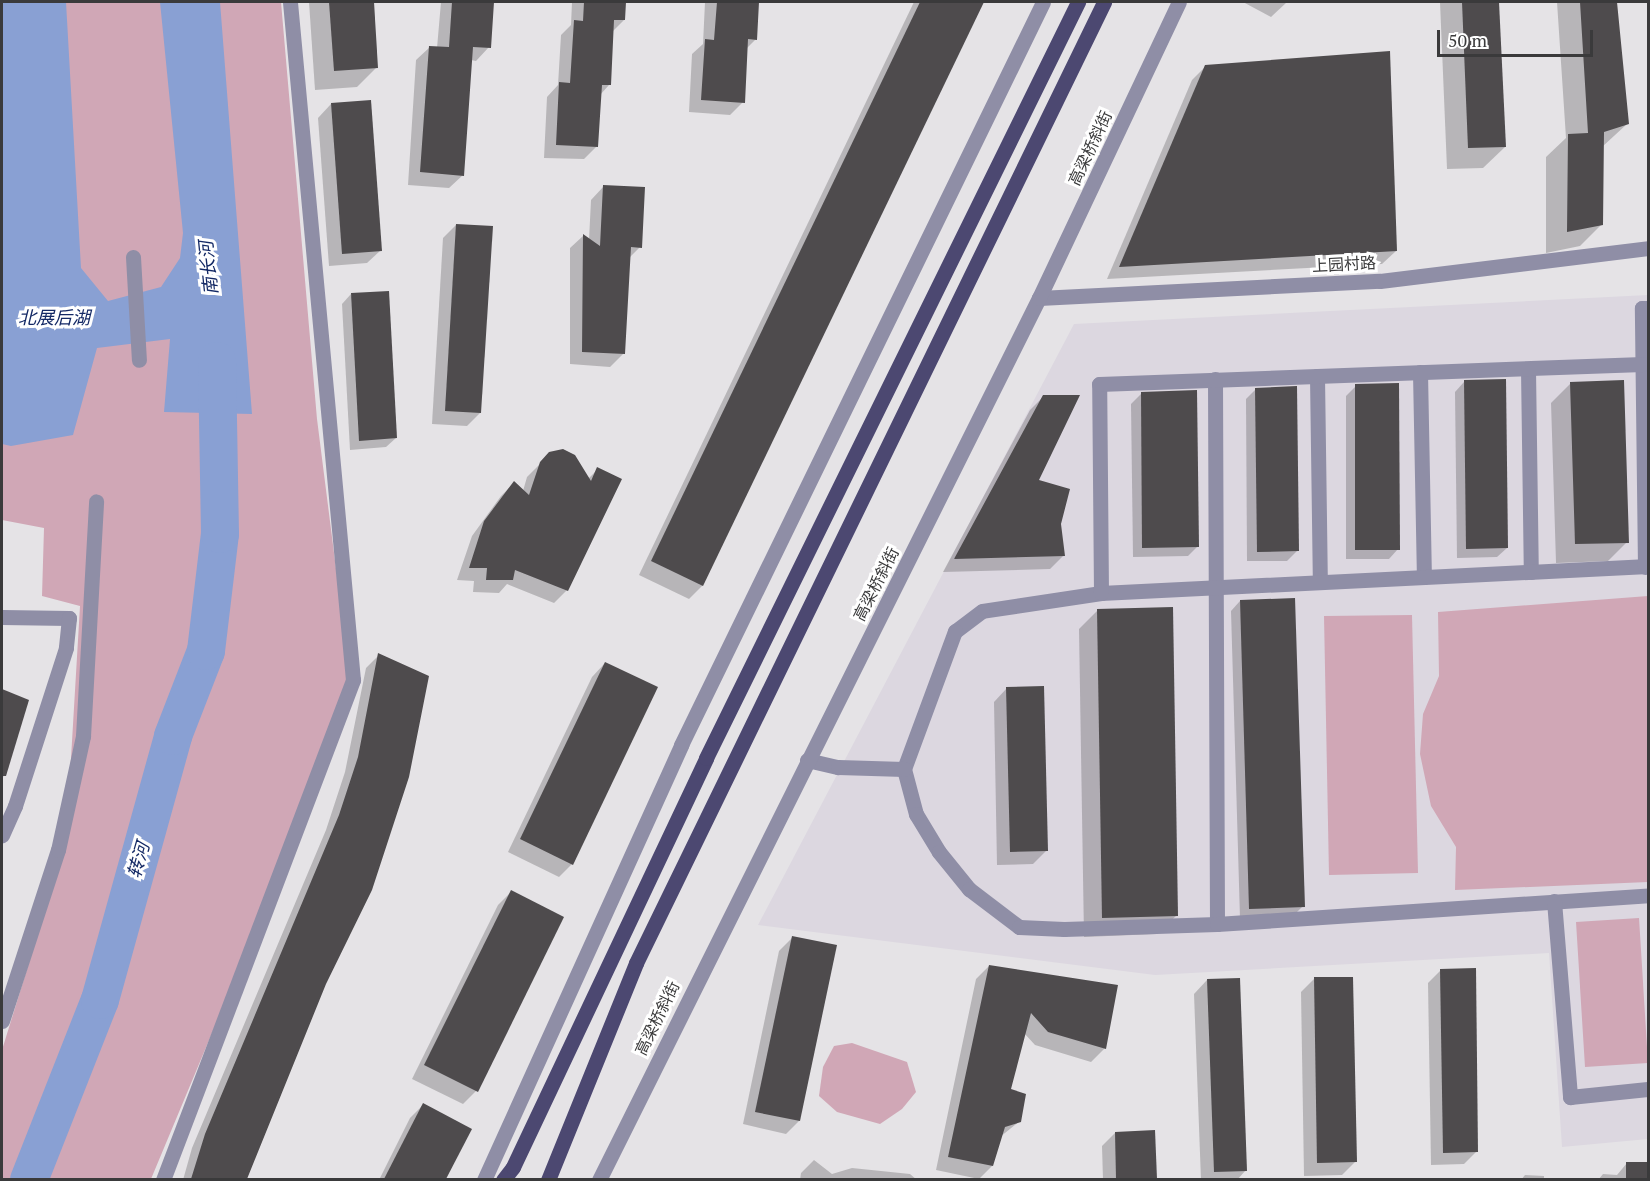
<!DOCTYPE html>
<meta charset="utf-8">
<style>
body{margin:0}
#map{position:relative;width:1650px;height:1181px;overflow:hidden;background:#e5e3e6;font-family:"PT Serif","Noto Sans SC",serif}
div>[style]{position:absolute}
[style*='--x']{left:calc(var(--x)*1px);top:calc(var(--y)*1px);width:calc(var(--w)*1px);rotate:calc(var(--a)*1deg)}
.built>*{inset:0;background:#dcd7e0}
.green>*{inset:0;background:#d0a7b6}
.water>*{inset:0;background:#89a0d3}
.shadow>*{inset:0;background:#0003}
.river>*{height:38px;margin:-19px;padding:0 19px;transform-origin:19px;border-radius:19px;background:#89a0d3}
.building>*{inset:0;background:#4e4b4d}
.minor>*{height:15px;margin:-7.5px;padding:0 7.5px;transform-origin:7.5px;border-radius:7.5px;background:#8f8ea6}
.major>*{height:15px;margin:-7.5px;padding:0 7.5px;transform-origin:7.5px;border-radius:7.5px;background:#4c4871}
span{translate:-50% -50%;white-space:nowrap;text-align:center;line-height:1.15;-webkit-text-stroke:6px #fff;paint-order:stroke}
.street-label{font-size:16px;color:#3a3a3b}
.water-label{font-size:18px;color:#142965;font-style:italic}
.frame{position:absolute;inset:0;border:3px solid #3a3a3b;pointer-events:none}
.scale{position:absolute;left:1437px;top:30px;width:156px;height:27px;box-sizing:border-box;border:3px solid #3a3a3b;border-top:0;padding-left:8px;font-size:18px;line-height:21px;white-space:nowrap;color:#3a3a3b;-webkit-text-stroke:4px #fff;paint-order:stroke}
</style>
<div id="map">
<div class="built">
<i style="clip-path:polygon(1648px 295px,1648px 1139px,1562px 1147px,1549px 953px,1155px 975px,758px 925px,1074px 324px)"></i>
</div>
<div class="green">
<i style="clip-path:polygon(2px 2px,281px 2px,317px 419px,350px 679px,278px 875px,151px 1179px,2px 1179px,2px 1050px,66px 843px,80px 606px,42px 596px,44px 528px,2px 520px)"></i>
<i style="clip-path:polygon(1648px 596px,1648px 882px,1455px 890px,1456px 847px,1431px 806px,1420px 754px,1423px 714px,1439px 676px,1438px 612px)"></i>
<i style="clip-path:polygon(1412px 615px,1418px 873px,1329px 875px,1324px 616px)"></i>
<i style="clip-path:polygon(1639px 918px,1648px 1063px,1585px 1067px,1576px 922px)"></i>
<i style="clip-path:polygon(852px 1043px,907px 1062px,916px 1092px,902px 1109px,880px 1124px,837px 1112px,819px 1096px,823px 1067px,834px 1046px)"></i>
</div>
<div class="water">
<i style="clip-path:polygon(2px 2px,66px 2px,81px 268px,108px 301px,161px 287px,180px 258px,183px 233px,160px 2px,220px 2px,252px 414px,164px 412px,170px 339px,97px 348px,73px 435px,11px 446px,2px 444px)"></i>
</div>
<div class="shadow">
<i style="clip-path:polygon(309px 2px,372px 2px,377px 67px,357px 87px,315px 90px)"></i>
<i style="clip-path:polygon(441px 2px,493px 2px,489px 47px,476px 61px,471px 60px,463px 175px,449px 188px,408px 185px,416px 60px,430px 47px,437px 48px)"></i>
<i style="clip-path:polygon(572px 2px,625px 2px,624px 20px,612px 32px,609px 85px,600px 95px,597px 146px,584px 159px,544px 158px,547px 97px,558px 85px,561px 35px,571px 25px)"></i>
<i style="clip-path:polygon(705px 2px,758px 2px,756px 39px,746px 49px,743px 102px,730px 115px,689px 112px,692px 54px,703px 44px)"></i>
<i style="clip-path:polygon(914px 2px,983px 2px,702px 586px,689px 599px,639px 575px)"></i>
<i style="clip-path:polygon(1243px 2px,1287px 2px,1271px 17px)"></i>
<i style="clip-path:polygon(1440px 2px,1498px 2px,1505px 147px,1483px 168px,1447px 169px)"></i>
<i style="clip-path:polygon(1557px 2px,1616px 2px,1627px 124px,1602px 147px,1602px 224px,1580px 246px,1546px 253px,1546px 157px,1566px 138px)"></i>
<i style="clip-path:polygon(1206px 66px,1396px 251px,1382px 264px,1107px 279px,1192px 80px)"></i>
<i style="clip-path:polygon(331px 104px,381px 250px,367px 263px,329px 266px,318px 118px)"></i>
<i style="clip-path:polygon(604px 186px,640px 247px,628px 259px,624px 353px,610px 367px,570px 364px,570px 248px,583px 236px,589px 240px,591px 200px)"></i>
<i style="clip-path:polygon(456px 225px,480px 413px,467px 426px,432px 424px,443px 238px)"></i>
<i style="clip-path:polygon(351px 294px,396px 438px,386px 447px,350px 450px,342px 304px)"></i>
<i style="clip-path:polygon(1464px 382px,1507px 548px,1497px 557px,1457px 558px,1455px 392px)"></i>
<i style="clip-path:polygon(1570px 384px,1627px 542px,1608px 561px,1556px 563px,1551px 403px)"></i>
<i style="clip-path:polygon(1356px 386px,1398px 549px,1389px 559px,1346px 559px,1346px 396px)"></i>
<i style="clip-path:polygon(1256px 389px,1297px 551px,1287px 561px,1247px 561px,1246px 399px)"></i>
<i style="clip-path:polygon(1141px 394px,1198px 546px,1188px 556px,1133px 557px,1131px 404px)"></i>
<i style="clip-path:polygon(1043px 397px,1037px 481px,1059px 524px,1063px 556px,1050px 569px,943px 572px,1030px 410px)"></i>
<i style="clip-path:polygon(550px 454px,588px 479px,598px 469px,567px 590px,554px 603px,507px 584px,499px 593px,473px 592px,474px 581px,457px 580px,472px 536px,501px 496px,514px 483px,523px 491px,527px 477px)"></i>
<i style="clip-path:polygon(1240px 601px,1303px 906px,1293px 916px,1240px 918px,1231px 611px)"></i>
<i style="clip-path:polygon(1098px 610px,1177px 915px,1157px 934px,1084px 937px,1079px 629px)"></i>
<i style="clip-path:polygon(379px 655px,325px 984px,246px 1180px,183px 1180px,192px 1148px,326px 830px,345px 772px,366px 668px)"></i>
<i style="clip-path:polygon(605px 663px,572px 864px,559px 877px,508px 852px,592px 677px)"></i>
<i style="clip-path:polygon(1007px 688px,1046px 851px,1033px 864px,997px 865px,994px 702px)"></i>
<i style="clip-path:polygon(2px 690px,27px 701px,2px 781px)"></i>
<i style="clip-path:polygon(511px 892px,476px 1091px,463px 1104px,412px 1079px,498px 905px)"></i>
<i style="clip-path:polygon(792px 938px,799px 1121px,786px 1134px,743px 1124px,779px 951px)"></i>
<i style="clip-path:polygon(989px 966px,1105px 1048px,1091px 1062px,1035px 1045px,1024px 1033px,1009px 1090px,1020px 1121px,1000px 1137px,992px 1166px,979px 1179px,936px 1170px,976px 979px)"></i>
<i style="clip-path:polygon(1441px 970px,1477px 1151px,1464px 1164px,1431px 1165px,1428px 983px)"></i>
<i style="clip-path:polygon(1314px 979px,1355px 1162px,1342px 1175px,1304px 1176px,1301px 992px)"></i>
<i style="clip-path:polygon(1207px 980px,1246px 1170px,1237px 1180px,1201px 1180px,1194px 994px)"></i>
<i style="clip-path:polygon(423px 1105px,470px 1129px,445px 1180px,379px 1180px,410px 1118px)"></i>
<i style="clip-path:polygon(1154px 1132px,1155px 1180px,1103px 1180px,1102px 1146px,1115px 1133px)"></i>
<i style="clip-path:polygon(814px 1160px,832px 1174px,852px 1168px,910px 1174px,917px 1180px,800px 1180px,801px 1173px)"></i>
<i style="clip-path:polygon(1627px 1163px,1646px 1163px,1646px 1180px,1598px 1180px,1603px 1174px,1617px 1175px)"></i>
<i style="clip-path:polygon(1525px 1175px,1544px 1176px,1544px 1180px,1521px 1180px)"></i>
</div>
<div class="river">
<i style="--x:29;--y:1180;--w:193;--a:-68.5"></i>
<i style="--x:100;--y:1000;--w:274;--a:-74.5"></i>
<i style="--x:173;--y:736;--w:91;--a:-68.8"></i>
<i style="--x:206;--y:651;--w:118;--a:-83.2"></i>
<i style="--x:220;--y:534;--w:173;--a:-91"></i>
</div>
<div class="building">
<i style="clip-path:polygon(329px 2px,374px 2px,378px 68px,334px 71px)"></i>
<i style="clip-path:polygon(452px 2px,494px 2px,491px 48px,473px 47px,464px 176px,420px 172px,429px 46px,449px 47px)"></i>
<i style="clip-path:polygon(584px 2px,626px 2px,625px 20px,614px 20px,611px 85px,602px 85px,598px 147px,556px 145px,559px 82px,570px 83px,574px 20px,583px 21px)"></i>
<i style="clip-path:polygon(717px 2px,759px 2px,757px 40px,748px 39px,745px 103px,701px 100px,705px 39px,714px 40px)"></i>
<i style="clip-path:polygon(920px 2px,984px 2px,703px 586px,651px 561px)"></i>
<i style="clip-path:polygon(1462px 2px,1499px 2px,1506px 147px,1468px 148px)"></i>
<i style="clip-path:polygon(1580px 2px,1617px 2px,1629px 124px,1604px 132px,1603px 225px,1567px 232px,1568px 134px,1588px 133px)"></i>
<i style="clip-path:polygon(1390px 51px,1397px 251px,1119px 267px,1205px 65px)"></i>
<i style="clip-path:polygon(371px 100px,382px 251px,342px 254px,331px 103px)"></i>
<i style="clip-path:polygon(603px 185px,645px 187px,642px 248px,631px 247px,625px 354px,582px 352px,583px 234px,600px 246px)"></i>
<i style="clip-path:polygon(456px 224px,493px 226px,481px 413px,445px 411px)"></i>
<i style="clip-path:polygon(389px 291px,397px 438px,359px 441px,351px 293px)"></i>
<i style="clip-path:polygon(1506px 379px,1508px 548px,1466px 549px,1464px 380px)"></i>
<i style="clip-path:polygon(1624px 380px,1629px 543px,1575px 544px,1570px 382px)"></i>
<i style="clip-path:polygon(1399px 383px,1400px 550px,1355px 550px,1355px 384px)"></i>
<i style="clip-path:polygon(1297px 386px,1299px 551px,1257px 552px,1255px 388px)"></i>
<i style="clip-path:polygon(1197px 390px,1199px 547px,1142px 548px,1141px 392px)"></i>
<i style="clip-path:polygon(1043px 395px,1080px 395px,1039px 480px,1070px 489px,1061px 524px,1065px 556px,954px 559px)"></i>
<i style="clip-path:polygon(563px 449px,575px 455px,591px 481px,597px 467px,622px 479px,568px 591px,515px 570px,513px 580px,486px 580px,487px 568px,469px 568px,484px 521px,514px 481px,529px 495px,540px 462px,549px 452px)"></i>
<i style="clip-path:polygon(1295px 598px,1305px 907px,1249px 909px,1240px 600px)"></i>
<i style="clip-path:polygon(1173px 607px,1178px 916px,1102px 918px,1097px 609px)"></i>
<i style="clip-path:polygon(378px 653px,429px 676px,409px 777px,372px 890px,326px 984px,247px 1179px,191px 1179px,205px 1134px,339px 815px,358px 757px)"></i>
<i style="clip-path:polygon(605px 662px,658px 687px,573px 865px,520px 839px)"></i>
<i style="clip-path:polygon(1044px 686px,1048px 851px,1010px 852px,1006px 687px)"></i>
<i style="clip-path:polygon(2px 689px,29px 700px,6px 776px,2px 776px)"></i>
<i style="clip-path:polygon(511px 890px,564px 917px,478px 1092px,424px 1065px)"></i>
<i style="clip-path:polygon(792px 936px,837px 945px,800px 1121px,755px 1112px)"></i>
<i style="clip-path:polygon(989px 965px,1118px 985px,1106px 1049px,1048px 1032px,1031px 1013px,1011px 1089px,1026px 1094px,1021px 1122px,1005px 1127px,993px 1166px,948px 1157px)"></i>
<i style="clip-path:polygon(1476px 968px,1478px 1152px,1443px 1153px,1440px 969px)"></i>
<i style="clip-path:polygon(1314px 977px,1353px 977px,1357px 1162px,1317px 1163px)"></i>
<i style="clip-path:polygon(1240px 978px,1247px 1171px,1214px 1172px,1207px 979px)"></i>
<i style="clip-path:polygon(423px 1103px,472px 1129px,446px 1179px,384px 1179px)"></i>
<i style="clip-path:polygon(1155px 1130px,1157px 1179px,1116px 1179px,1115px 1132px)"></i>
<i style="clip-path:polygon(1626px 1162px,1647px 1162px,1647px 1179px,1626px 1179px)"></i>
</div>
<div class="minor">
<i style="--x:133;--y:257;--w:103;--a:86.7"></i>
<i style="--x:1039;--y:298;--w:341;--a:-2.9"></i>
<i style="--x:1380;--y:281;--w:270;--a:-7"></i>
<i style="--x:1528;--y:369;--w:203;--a:89.2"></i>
<i style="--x:1420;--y:372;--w:205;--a:88.9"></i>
<i style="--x:1317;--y:376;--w:206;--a:89.2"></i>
<i style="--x:1215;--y:379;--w:545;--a:89.79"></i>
<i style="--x:1648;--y:566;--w:548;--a:177.17"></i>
<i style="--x:1101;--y:593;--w:120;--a:171.4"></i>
<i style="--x:982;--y:611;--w:34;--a:143"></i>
<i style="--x:955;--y:631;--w:147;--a:110.3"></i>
<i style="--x:904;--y:769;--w:47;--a:75.1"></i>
<i style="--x:916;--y:814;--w:44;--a:58.8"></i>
<i style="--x:939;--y:852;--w:48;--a:51"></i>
<i style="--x:969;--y:889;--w:63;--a:37.2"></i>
<i style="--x:1019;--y:927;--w:45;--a:2.5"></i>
<i style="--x:1064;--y:929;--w:153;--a:-1.9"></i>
<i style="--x:1217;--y:924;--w:432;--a:-3.8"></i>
<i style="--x:1645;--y:567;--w:259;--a:-90.7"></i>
<i style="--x:1642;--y:308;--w:6;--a:0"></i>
<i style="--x:1101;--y:593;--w:209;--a:-90.5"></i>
<i style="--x:1099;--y:384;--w:544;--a:-2.11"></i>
<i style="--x:2;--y:617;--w:67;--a:0.9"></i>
<i style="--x:69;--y:618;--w:30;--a:96"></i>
<i style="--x:66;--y:648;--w:166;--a:107.9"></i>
<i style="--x:15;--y:806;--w:32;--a:114"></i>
<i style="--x:807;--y:760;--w:32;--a:13"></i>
<i style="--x:838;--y:767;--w:66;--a:1.7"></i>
<i style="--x:1554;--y:901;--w:197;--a:85.3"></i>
<i style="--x:1570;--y:1097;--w:78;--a:-5.9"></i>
<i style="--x:2;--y:1021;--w:180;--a:-71.9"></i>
<i style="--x:58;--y:850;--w:117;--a:-77.6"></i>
<i style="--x:83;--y:736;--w:235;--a:-86.8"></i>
<i style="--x:163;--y:1180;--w:535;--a:-69.19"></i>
<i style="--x:353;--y:680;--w:681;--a:-95.31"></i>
<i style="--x:484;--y:1180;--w:478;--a:-65.6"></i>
<i style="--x:681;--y:745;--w:826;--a:-64.02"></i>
<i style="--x:599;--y:1180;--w:986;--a:-63.49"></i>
<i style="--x:1039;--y:298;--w:327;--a:-64.7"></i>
</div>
<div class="major">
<i style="--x:503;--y:1180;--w:16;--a:-52"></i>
<i style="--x:513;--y:1167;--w:452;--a:-64.7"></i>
<i style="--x:706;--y:758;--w:843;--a:-63.8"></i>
<i style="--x:548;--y:1180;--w:234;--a:-67.9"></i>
<i style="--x:636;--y:963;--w:1069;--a:-64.03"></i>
</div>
<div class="street-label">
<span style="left:1090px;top:148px;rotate:-65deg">高梁桥斜街</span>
<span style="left:1344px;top:264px;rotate:-3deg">上园村路</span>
<span style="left:876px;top:584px;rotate:-63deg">高梁桥斜街</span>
<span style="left:657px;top:1018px;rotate:-64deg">高梁桥斜街</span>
</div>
<div class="water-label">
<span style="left:208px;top:268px;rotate:-96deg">南长河</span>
<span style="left:54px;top:317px">北展后湖</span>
<span style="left:138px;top:860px;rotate:-74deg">转河</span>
</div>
<div class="frame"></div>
<div class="scale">50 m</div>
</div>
